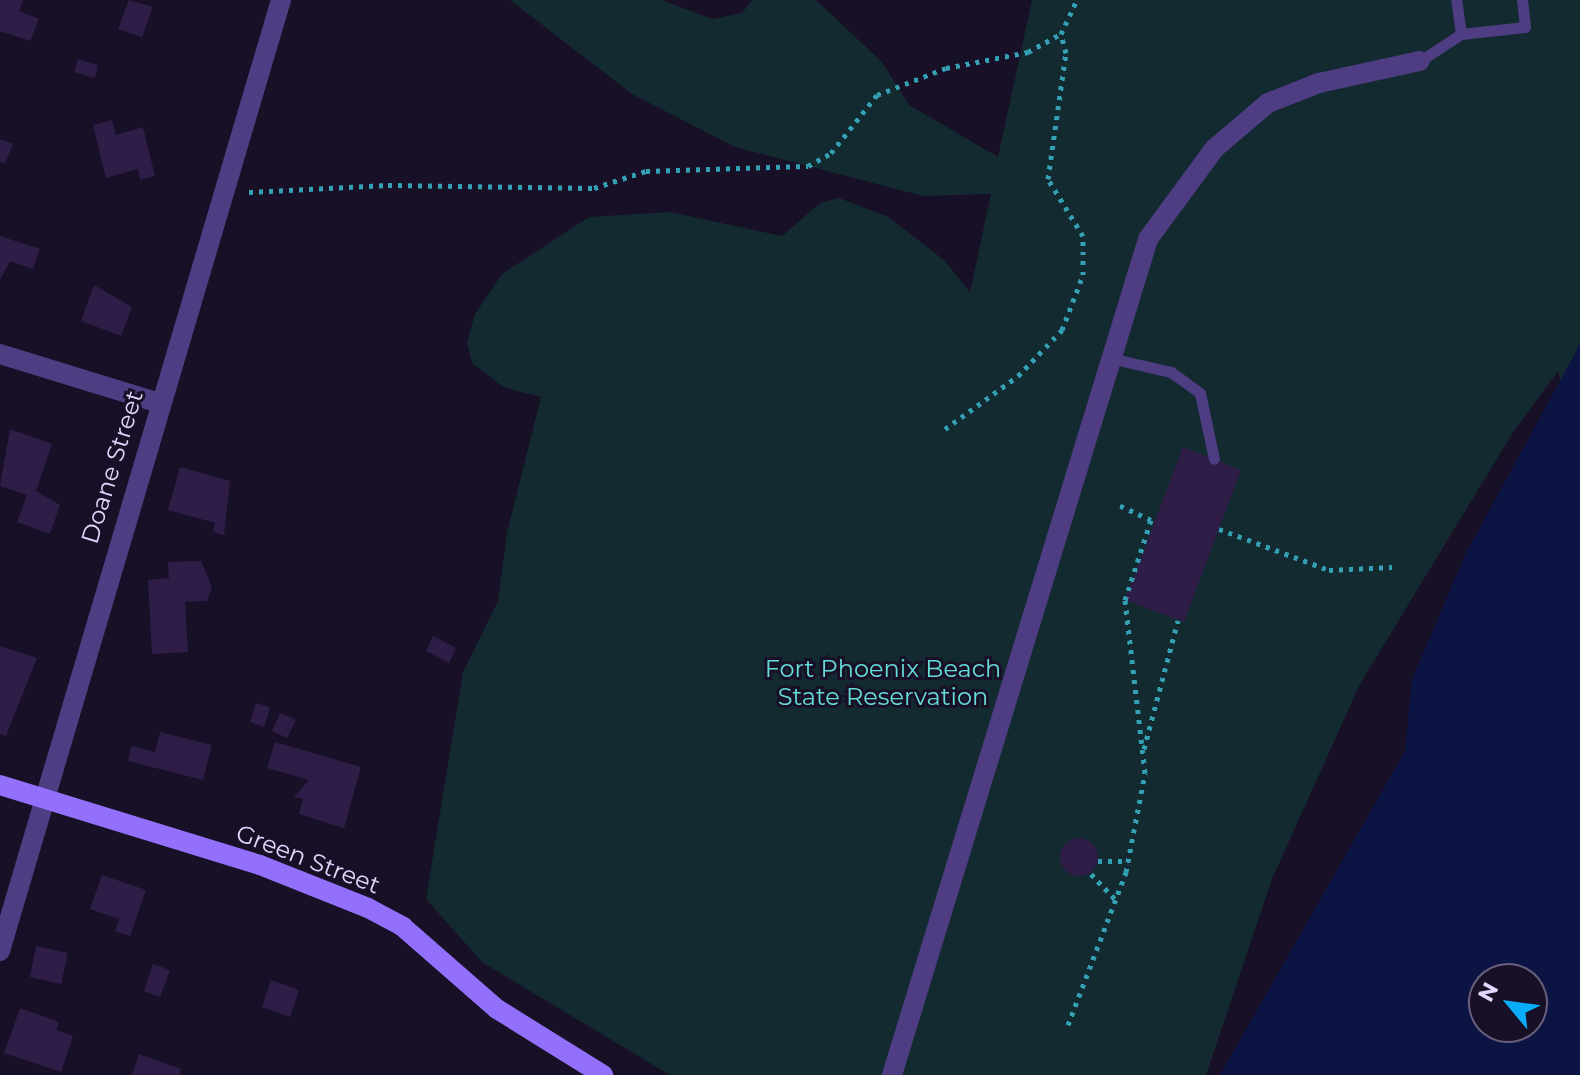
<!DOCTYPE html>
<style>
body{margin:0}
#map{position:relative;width:1580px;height:1075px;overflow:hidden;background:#181026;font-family:Montserrat,sans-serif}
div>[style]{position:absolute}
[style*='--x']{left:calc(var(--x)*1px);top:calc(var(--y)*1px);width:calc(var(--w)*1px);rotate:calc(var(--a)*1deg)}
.green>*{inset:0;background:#132a30}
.water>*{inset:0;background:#0c1443}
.building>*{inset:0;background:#2e1d46}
.round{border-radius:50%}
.path>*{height:5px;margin-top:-2.5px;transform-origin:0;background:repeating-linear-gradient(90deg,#33a0b4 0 4px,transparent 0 10px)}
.service>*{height:11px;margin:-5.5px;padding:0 5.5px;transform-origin:5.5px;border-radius:5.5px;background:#4f3d83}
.minor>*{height:20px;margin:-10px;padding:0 10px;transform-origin:10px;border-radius:10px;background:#4f3d83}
.secondary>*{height:20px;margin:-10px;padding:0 10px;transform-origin:10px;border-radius:10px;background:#9270fb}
span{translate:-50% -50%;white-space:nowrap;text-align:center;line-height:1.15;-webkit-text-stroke:6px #181026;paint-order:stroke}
.street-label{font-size:24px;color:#e3d6fe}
.park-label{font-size:24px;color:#64dcd8}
.north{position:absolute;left:1468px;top:963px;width:80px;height:80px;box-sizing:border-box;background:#181026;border:2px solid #695f7c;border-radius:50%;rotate:299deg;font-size:22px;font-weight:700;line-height:32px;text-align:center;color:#e3d6fe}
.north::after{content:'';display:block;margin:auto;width:28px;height:36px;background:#09acf7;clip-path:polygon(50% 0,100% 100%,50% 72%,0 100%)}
</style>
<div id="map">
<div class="green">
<i style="clip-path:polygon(510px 0,662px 0,712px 19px,742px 13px,752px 0,816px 0,882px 62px,909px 105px,998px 157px,1032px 0,1580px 0,1580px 372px,1561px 382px,1558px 371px,1512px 434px,1360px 684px,1272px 879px,1206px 1075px,670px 1075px,482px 962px,426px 899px,463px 672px,498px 601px,507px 532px,541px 397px,503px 387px,472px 363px,467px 342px,475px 314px,502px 274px,589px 217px,670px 212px,782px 236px,820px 203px,839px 198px,888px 217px,944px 260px,970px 292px,991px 194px,923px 196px,735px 147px,632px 94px)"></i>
</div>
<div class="water">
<i style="clip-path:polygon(evenodd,1580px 344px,1580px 1075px,1220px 1075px,1405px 751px,1412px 679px,1465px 555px,1580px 344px,1484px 979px,1532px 979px,1532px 1027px,1484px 1027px,1484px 979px)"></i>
</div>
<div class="building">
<i style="clip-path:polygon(0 0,23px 0,19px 11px,39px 19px,30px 41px,0 31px)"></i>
<i style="clip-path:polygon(129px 0,153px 7px,142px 37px,118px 29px)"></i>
<i style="clip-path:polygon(78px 59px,98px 65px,95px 78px,74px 72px)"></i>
<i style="clip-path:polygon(112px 120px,116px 135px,143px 127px,155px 176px,140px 180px,138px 169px,106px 178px,93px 125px)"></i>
<i style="clip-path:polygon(0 139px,13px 144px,5px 163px,0 162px)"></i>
<i style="clip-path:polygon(0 236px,40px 249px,33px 269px,10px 261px,0 280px)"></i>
<i style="clip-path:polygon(94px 285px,132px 307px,121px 336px,81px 321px)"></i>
<i style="clip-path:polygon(10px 429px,52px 444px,36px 491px,60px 505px,50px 534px,17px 522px,27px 495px,0 486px)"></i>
<i style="clip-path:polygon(1183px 447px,1241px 470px,1184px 622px,1125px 600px)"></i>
<i style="clip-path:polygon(180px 467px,230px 481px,224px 535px,213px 532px,215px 523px,168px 510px)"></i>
<i style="clip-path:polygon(201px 561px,212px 587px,207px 601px,185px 602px,188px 652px,152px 654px,148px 580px,169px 578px,168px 562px)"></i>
<i style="clip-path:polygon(433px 636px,456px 648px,449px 663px,426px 651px)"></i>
<i style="clip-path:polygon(0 646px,37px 658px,6px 736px,0 734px)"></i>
<i style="clip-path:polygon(256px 703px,270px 707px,264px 727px,250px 722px)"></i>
<i style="clip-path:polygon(280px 713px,296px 720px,287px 738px,272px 731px)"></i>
<i style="clip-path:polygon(160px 732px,212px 745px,203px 780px,128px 761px,131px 746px,155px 752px)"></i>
<i style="clip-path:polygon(275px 742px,361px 767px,344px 828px,299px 814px,303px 799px,294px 797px,309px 780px,267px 768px)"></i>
<i class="round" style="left:1060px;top:838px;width:38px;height:38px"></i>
<i style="clip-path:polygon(102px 875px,146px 890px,130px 936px,115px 931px,119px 919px,90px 909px)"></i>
<i style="clip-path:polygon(36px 946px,68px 953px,61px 984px,30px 977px)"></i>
<i style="clip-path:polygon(153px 964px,170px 970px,160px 997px,144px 991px)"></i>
<i style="clip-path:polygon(271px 980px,299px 990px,290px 1017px,262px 1007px)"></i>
<i style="clip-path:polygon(20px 1008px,59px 1022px,56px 1030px,73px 1036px,61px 1072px,4px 1053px)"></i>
<i style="clip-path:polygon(139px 1054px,181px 1069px,179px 1075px,132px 1075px)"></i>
</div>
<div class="path">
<i style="--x:249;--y:192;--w:139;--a:-2.9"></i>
<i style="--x:388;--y:185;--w:206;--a:0.8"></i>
<i style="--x:594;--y:188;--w:55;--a:-18.1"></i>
<i style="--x:646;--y:171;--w:162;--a:-1.8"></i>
<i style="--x:808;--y:166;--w:26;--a:-29"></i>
<i style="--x:831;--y:153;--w:74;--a:-51.6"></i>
<i style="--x:877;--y:95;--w:74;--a:-21.4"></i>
<i style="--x:946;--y:68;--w:84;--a:-11"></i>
<i style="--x:1028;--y:52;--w:38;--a:-29"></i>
<i style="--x:945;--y:429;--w:90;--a:-36"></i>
<i style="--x:1018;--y:376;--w:64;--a:-46.3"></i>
<i style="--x:1062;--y:330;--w:59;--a:-69.1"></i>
<i style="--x:1083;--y:275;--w:39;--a:-90"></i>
<i style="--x:1083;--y:236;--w:67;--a:-121.6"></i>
<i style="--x:1048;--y:179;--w:127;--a:-81.9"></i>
<i style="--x:1066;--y:53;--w:20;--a:-105"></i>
<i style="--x:1061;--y:34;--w:38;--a:-65"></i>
<i style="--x:1219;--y:529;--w:117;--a:20.4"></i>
<i style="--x:1329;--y:570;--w:63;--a:-2.7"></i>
<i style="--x:1144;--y:749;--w:133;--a:-75.2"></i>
<i style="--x:1098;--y:861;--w:30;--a:0"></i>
<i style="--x:1091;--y:874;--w:36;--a:46"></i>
<i style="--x:1068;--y:1025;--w:164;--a:-69.2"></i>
<i style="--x:1126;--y:872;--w:101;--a:-79.1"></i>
<i style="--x:1145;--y:773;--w:174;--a:-96.6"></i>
<i style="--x:1125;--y:600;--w:84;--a:-72"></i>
<i style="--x:1151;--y:520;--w:38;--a:-155"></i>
</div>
<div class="service">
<i style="--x:1461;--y:34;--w:64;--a:-6.2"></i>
<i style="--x:1525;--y:27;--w:27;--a:-96"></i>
<i style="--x:1420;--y:61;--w:49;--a:-33.4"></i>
<i style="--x:1461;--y:34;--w:34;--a:-98"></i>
<i style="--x:1110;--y:358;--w:63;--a:12.9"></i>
<i style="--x:1171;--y:372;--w:36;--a:36"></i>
<i style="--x:1200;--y:393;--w:67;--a:78"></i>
</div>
<div class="minor">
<i style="--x:0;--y:354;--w:166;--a:17.1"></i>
<i style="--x:0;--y:951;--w:992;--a:-73.54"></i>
<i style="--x:892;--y:1075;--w:874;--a:-72.97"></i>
<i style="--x:1148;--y:239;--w:112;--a:-53.7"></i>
<i style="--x:1214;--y:149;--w:71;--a:-40.4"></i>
<i style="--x:1268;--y:103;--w:55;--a:-21.4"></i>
<i style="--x:1319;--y:83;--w:103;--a:-12.3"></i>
</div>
<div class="secondary">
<i style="--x:0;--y:785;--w:272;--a:17.1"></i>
<i style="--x:260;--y:865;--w:116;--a:21.7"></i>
<i style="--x:368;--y:908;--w:40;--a:28"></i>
<i style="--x:403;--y:927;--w:125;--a:41.1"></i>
<i style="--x:497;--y:1009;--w:125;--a:31.9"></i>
</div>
<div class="street-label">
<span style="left:112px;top:467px;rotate:-73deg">Doane Street</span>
<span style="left:308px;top:859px;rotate:21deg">Green Street</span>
</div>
<div class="park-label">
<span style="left:883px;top:683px">Fort Phoenix Beach<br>State Reservation</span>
</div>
<div class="north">N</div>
</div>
